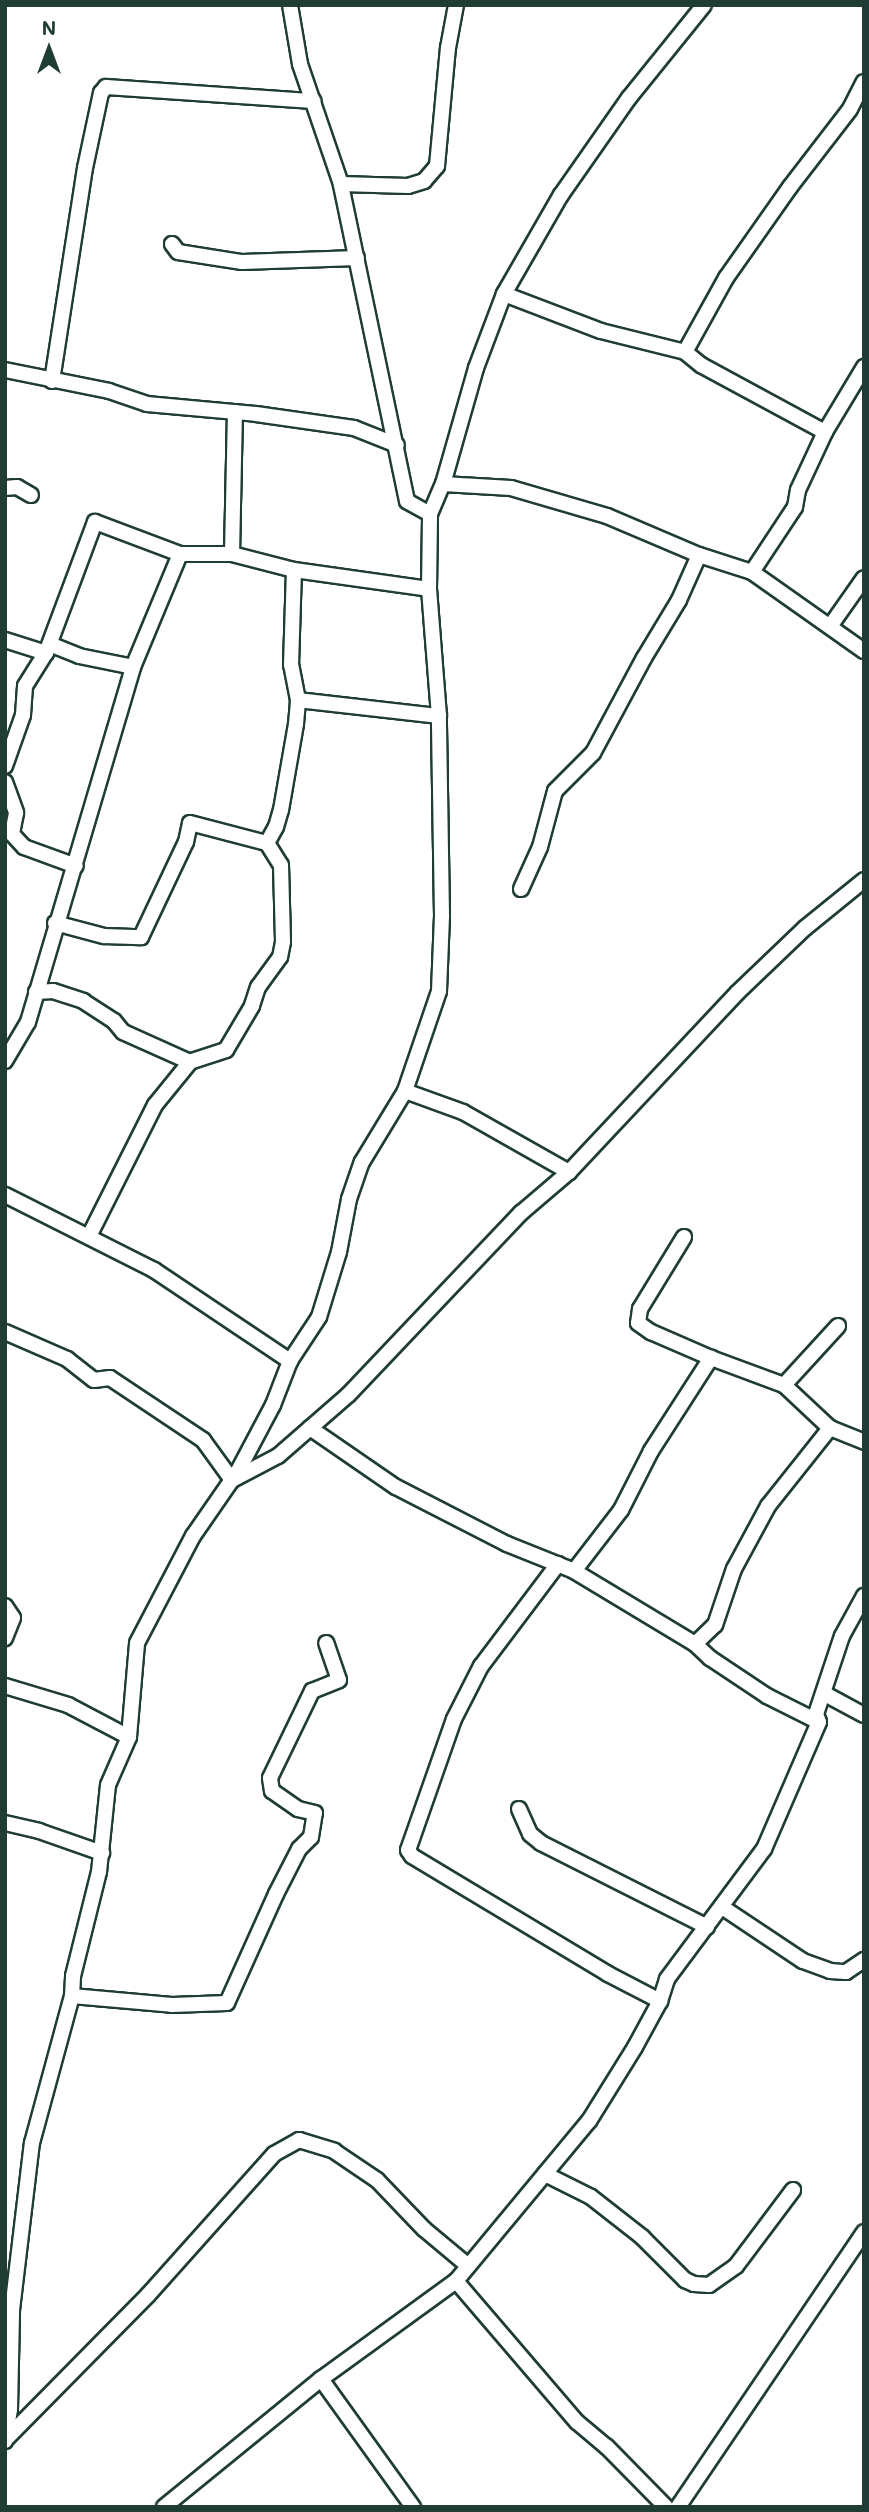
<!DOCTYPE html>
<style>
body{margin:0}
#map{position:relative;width:869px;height:2512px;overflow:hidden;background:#fff;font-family:Mali,sans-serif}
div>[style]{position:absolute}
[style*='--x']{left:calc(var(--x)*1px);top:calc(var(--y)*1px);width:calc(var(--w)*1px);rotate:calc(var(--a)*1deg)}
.roads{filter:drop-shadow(2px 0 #1f3d34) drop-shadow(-2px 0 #1f3d34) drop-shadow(0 2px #1f3d34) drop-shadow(0 -2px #1f3d34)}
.street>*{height:14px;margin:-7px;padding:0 7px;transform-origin:7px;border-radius:7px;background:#fff}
span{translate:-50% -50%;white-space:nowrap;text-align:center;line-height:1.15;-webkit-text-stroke:5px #fff;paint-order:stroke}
.frame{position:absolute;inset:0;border:7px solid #1f3d34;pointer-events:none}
.north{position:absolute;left:14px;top:14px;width:70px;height:70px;-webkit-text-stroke:5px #fff;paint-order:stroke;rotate:0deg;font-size:19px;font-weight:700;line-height:28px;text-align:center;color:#1f3d34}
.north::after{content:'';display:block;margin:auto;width:24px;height:32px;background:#1f3d34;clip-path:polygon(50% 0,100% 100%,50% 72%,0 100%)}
</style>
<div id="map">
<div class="roads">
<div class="street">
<i style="--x:341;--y:184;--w:67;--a:1.7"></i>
<i style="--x:408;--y:186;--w:17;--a:-17"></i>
<i style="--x:424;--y:181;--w:20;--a:-49"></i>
<i style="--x:437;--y:166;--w:119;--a:-84.7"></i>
<i style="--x:448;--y:48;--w:44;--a:-79.5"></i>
<i style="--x:172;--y:244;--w:10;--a:53"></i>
<i style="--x:178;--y:252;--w:65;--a:8.9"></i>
<i style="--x:242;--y:262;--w:115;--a:-2"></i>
<i style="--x:504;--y:294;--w:104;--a:20.9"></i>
<i style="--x:601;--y:331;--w:87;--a:14"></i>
<i style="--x:685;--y:352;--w:21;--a:39"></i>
<i style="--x:701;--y:365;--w:141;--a:28.4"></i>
<i style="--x:685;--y:352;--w:85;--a:-61"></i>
<i style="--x:726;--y:278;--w:111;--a:-54.9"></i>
<i style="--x:790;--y:187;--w:98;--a:-52.4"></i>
<i style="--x:850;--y:109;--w:30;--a:-63"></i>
<i style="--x:5;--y:370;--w:106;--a:11.4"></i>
<i style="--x:109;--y:391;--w:40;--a:18.9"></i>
<i style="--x:147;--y:404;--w:109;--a:5.2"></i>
<i style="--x:256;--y:414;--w:99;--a:8.1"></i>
<i style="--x:354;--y:428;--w:46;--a:21.6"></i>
<i style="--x:52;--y:381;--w:216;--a:-81.2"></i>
<i style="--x:85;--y:168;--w:77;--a:-78"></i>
<i style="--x:101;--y:93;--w:8;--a:-50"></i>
<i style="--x:106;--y:87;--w:208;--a:3.9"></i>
<i style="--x:443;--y:484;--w:121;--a:-74.1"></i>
<i style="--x:476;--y:368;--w:79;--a:-69.3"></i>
<i style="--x:504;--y:294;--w:114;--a:-60.1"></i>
<i style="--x:561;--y:195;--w:118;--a:-55"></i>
<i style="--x:629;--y:98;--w:119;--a:-51.1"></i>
<i style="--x:5;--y:488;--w:12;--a:-5"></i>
<i style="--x:17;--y:487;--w:16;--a:30"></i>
<i style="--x:430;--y:514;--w:33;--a:-67"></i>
<i style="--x:443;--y:484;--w:68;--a:3.4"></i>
<i style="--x:511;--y:488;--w:100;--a:16.3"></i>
<i style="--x:607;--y:516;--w:100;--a:23"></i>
<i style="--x:699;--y:555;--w:56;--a:17.8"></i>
<i style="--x:752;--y:572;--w:137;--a:35.2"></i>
<i style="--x:232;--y:554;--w:142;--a:-88.8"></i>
<i style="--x:752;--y:572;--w:78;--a:-56.5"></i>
<i style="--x:795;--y:507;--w:17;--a:-80"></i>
<i style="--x:798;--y:490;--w:64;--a:-65"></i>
<i style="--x:825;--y:432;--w:76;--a:-59"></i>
<i style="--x:831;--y:625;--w:57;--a:-54.9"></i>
<i style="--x:5;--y:640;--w:43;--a:17.6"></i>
<i style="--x:46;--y:653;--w:140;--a:-69.5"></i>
<i style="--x:95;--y:522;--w:91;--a:20.6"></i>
<i style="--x:52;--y:645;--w:29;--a:22"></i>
<i style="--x:79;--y:656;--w:55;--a:11.5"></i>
<i style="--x:298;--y:700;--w:142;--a:6.5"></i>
<i style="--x:5;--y:766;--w:54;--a:-70.6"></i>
<i style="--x:23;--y:715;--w:29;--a:-86"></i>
<i style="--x:25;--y:686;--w:39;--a:-58"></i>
<i style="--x:5;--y:782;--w:33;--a:70"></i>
<i style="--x:16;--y:813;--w:21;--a:101"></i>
<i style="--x:12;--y:834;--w:18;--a:47"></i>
<i style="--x:24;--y:847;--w:55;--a:20.1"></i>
<i style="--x:267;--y:843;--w:18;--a:-61"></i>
<i style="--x:276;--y:827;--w:18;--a:-74"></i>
<i style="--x:281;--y:810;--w:87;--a:-80.1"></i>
<i style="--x:296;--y:724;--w:24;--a:-85"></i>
<i style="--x:298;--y:700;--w:36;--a:-101"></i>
<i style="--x:291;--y:665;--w:95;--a:-88.2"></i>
<i style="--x:521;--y:889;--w:46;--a:-65.7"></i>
<i style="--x:540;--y:847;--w:58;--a:-75"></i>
<i style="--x:555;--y:791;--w:54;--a:-45"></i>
<i style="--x:593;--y:753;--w:108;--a:-61.8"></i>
<i style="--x:644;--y:658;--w:68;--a:-58.9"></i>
<i style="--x:679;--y:600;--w:49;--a:-66"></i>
<i style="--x:55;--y:923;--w:51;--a:14.9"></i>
<i style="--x:104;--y:936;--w:37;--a:2"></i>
<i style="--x:141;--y:937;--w:105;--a:-64.7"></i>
<i style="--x:186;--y:842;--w:19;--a:-78"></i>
<i style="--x:190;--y:823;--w:80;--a:14.6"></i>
<i style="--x:267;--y:843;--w:26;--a:58"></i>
<i style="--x:281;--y:865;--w:77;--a:88.5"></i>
<i style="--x:283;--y:942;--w:15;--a:101"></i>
<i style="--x:280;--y:957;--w:37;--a:126"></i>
<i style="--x:258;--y:987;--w:20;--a:108"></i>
<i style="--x:252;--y:1006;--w:51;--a:120.6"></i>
<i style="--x:226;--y:1050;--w:38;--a:162"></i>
<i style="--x:190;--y:1062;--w:55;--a:129.1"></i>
<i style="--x:155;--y:1105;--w:147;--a:116.7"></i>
<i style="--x:36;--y:992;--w:17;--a:-3"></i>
<i style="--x:53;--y:991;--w:32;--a:18"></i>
<i style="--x:83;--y:1001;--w:37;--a:33"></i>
<i style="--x:114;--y:1021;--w:14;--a:51"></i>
<i style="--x:123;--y:1032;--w:73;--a:24.1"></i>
<i style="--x:5;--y:1061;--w:45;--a:-59.5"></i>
<i style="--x:28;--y:1022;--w:370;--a:-73.5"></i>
<i style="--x:133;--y:667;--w:122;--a:-67.4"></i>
<i style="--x:180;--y:554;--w:52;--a:0"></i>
<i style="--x:232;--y:554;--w:64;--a:14.5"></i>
<i style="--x:294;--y:570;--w:136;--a:8"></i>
<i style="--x:405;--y:1091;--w:62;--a:19.9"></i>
<i style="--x:463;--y:1112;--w:122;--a:29.5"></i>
<i style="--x:5;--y:1195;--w:167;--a:26.7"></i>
<i style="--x:154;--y:1270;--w:164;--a:33.8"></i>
<i style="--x:684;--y:1237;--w:84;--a:121.4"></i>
<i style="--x:640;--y:1309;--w:14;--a:98"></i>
<i style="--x:638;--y:1323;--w:16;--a:35"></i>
<i style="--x:651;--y:1332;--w:65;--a:23.4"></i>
<i style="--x:711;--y:1358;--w:78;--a:20.3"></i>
<i style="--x:784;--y:1385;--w:63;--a:43.1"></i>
<i style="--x:830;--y:1428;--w:37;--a:22"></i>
<i style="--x:5;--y:1332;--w:68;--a:23.5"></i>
<i style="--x:67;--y:1359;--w:34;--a:38"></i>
<i style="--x:94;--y:1380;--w:16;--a:-7"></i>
<i style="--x:110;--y:1378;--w:112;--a:33.7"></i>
<i style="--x:203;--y:1440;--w:49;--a:54.1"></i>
<i style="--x:784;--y:1385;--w:80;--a:-47.5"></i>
<i style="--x:310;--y:1428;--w:104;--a:34.5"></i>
<i style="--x:396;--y:1487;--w:125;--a:27.2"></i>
<i style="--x:507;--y:1544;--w:72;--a:21.9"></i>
<i style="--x:574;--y:1571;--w:141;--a:31.1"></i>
<i style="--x:695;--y:1644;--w:21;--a:43"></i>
<i style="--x:710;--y:1658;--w:69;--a:33.7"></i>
<i style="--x:767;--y:1696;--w:58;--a:26.6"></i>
<i style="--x:232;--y:1480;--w:52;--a:-27.6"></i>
<i style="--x:278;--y:1456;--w:94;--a:-41.1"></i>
<i style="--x:349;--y:1394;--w:250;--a:-46.5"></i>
<i style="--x:521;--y:1213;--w:63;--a:-40.5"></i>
<i style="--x:569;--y:1172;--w:245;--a:-46.8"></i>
<i style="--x:737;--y:993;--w:94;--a:-43.7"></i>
<i style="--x:805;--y:928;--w:76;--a:-39.1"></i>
<i style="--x:558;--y:1564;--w:128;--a:127"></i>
<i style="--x:481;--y:1666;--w:59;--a:117"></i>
<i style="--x:454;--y:1719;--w:139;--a:109.3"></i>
<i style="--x:408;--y:1850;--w:7;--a:56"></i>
<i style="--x:412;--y:1856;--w:229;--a:31"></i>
<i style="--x:608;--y:1974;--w:59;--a:27.4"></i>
<i style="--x:574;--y:1571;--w:77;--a:-52.4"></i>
<i style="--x:621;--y:1510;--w:66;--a:-63"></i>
<i style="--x:651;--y:1451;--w:111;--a:-57.2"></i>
<i style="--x:5;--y:1606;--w:14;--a:56"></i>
<i style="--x:13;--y:1618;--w:22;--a:112"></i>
<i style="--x:695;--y:1644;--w:28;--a:-44"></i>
<i style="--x:715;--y:1625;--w:59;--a:-71.3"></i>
<i style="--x:734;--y:1569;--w:72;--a:-61.6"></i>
<i style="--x:768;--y:1506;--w:100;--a:-51.5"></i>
<i style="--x:5;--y:1686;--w:66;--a:16.8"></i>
<i style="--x:68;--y:1705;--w:69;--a:27.7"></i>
<i style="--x:825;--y:1694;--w:44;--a:28.3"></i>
<i style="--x:519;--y:1809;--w:27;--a:66"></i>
<i style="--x:530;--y:1834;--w:14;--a:39"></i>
<i style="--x:541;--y:1843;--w:186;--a:26.8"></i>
<i style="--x:5;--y:1823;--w:35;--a:13"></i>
<i style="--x:39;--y:1831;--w:67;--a:19.2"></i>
<i style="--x:722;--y:1907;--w:97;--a:33.7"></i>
<i style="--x:803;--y:1961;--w:29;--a:20"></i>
<i style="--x:830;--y:1971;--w:16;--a:4"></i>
<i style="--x:846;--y:1972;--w:22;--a:-34"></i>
<i style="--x:72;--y:1996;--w:100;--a:5.1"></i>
<i style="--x:172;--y:2005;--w:55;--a:-2.1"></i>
<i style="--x:227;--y:2003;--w:120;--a:-65.8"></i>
<i style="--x:276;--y:1894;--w:51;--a:-62.9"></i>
<i style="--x:299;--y:1849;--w:17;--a:-45"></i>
<i style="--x:311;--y:1837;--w:24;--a:-81"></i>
<i style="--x:315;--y:1813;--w:17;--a:-167"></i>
<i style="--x:298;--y:1809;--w:32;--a:-145"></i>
<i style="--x:272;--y:1791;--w:13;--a:-99"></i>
<i style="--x:270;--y:1778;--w:97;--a:-64.2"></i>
<i style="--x:312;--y:1691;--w:29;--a:-22"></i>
<i style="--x:339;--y:1680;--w:39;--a:-109"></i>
<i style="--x:545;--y:2174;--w:51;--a:26.6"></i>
<i style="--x:591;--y:2197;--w:65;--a:38.1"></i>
<i style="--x:642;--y:2237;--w:61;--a:45"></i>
<i style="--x:685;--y:2280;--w:10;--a:24"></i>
<i style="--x:694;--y:2284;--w:15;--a:4"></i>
<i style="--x:709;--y:2285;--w:33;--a:-35"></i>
<i style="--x:736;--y:2266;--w:95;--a:-53.1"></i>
<i style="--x:456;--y:2281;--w:186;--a:49.4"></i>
<i style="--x:577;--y:2422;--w:39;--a:40"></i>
<i style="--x:607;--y:2447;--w:84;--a:45.5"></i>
<i style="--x:321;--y:2379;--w:158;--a:54.3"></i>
<i style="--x:5;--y:2440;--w:204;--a:-45.4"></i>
<i style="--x:148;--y:2295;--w:189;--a:-48.2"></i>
<i style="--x:274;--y:2154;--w:29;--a:-29"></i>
<i style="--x:299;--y:2140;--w:37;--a:17"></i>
<i style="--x:334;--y:2151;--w:52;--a:34"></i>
<i style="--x:377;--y:2180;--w:68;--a:46.2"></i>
<i style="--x:424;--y:2229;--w:56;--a:39.9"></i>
<i style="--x:5;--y:2441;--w:32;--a:-81"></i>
<i style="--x:10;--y:2409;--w:99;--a:-88.8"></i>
<i style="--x:12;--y:2310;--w:168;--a:-83.2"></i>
<i style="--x:32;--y:2143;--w:152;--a:-74.8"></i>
<i style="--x:72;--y:1996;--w:20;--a:-87"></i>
<i style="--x:73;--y:1976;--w:107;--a:-76"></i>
<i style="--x:99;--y:1872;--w:87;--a:-84.1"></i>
<i style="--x:108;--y:1785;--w:52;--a:-66.4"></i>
<i style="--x:129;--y:1737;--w:94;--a:-85.1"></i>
<i style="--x:137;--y:1643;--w:121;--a:-62.4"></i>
<i style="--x:193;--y:1536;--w:79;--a:-55.3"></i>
<i style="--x:238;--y:1471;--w:75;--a:-62.1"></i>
<i style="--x:273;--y:1405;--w:47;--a:-68.9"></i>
<i style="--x:290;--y:1361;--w:53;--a:-56.6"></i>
<i style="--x:319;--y:1317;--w:68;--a:-72.9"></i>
<i style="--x:339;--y:1252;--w:54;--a:-79.3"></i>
<i style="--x:349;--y:1199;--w:39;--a:-71"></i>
<i style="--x:362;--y:1162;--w:83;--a:-58.8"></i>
<i style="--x:405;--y:1091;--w:106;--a:-71.2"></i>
<i style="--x:439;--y:991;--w:75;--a:-87.7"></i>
<i style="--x:442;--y:916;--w:200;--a:-90.9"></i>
<i style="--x:439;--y:716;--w:127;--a:-94.5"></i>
<i style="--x:429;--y:589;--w:75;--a:-89.2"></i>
<i style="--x:430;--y:514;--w:26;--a:-151"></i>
<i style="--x:407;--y:501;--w:324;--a:-101.8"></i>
<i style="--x:341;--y:184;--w:127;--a:-108.9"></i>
<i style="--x:300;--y:64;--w:60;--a:-99.6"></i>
<i style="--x:164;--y:2507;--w:203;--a:-39.2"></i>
<i style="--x:321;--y:2379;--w:167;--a:-36"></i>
<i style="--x:456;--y:2281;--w:208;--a:-50.3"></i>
<i style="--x:589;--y:2121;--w:87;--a:-58.1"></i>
<i style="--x:635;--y:2047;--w:52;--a:-61.5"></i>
<i style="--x:660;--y:2001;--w:23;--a:-72"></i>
<i style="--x:667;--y:1979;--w:162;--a:-53.3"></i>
<i style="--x:764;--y:1849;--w:138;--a:-66.6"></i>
<i style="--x:819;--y:1722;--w:9;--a:-111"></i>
<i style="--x:816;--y:1714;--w:82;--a:-71.6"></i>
<i style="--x:842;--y:1636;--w:46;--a:-61.2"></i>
<i style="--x:678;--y:2507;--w:332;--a:-55.9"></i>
</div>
</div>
<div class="frame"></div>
<div class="north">N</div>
</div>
